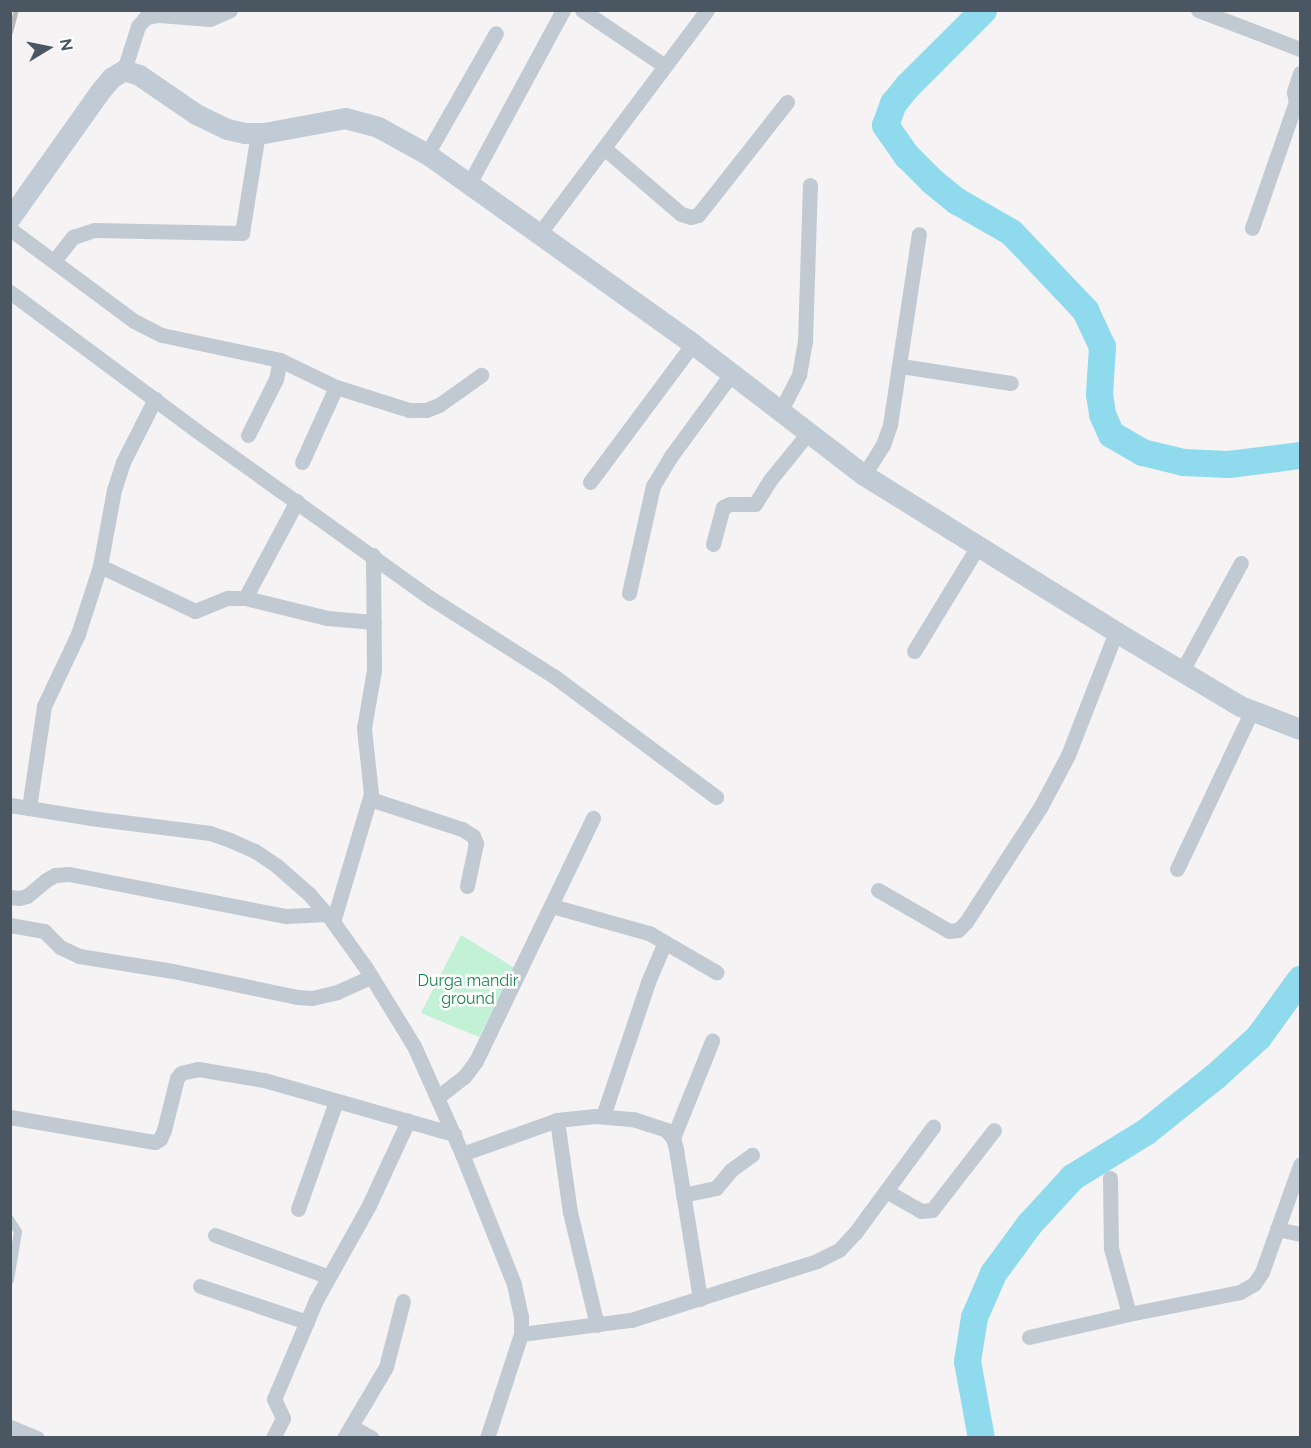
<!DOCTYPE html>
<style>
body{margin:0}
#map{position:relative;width:1311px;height:1448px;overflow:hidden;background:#f5f3f3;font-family:Raleway,sans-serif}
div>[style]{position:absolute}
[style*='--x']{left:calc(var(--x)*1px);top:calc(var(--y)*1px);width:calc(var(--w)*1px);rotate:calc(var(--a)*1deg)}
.green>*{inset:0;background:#c3f1d5}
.river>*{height:27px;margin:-13.5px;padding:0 13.5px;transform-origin:13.5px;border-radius:13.5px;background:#90daee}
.lane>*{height:8px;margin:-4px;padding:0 4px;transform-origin:4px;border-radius:4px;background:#c1cad2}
.street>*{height:15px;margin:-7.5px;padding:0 7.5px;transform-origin:7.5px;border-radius:7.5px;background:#c1cad2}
.secondary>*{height:21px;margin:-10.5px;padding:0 10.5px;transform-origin:10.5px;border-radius:10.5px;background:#c1cbd6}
.rail>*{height:4.5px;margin:-2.25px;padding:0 2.25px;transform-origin:2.25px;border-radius:2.25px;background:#b5b8bd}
span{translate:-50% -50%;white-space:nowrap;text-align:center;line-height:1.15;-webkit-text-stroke:5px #fff;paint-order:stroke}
.park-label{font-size:16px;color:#17864f}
.frame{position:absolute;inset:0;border:12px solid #4a5661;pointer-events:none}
.north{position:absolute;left:18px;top:18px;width:60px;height:60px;-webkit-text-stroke:4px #fff;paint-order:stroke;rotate:80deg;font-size:16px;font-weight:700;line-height:24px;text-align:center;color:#4a5661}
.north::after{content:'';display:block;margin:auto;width:21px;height:27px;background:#4a5661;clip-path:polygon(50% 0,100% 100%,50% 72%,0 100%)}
</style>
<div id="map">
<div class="green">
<i style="clip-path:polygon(461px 935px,515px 968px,479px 1037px,421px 1013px)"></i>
</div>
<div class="river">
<i style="--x:983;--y:10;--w:107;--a:135"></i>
<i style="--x:907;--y:86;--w:22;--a:129"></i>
<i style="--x:893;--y:103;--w:23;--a:110"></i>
<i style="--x:885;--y:125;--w:38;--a:55"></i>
<i style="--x:907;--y:156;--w:35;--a:45"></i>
<i style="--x:932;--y:181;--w:32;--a:39"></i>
<i style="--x:957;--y:201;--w:62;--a:29.9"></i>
<i style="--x:1011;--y:232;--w:108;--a:46.5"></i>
<i style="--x:1085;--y:310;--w:40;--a:65"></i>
<i style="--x:1102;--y:346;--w:48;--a:93.6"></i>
<i style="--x:1099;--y:394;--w:20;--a:81"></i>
<i style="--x:1102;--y:414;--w:22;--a:66"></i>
<i style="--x:1111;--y:434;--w:36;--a:30"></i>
<i style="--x:1142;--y:452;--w:42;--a:13.7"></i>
<i style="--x:1183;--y:462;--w:45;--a:2.5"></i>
<i style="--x:1228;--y:464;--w:73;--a:-7.1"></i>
<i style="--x:981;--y:1438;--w:78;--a:-100.3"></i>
<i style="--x:967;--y:1361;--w:45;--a:-81"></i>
<i style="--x:974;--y:1317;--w:48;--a:-66.6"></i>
<i style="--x:993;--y:1273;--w:61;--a:-53.7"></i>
<i style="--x:1029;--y:1224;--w:64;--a:-47.5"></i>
<i style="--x:1072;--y:1177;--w:86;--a:-31.7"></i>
<i style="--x:1145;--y:1132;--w:90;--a:-38.7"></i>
<i style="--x:1215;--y:1076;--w:58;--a:-42.2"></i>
<i style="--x:1258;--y:1037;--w:72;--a:-54.1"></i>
</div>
<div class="lane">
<i style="--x:10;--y:1219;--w:15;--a:58"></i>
<i style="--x:18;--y:1232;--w:49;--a:99.5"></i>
</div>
<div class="street">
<i style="--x:582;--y:10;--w:100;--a:34"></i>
<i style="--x:1198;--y:10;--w:109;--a:20.9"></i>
<i style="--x:124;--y:70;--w:46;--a:-72.3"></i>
<i style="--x:138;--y:26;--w:12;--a:-48"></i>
<i style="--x:146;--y:17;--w:13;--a:-9"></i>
<i style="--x:159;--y:15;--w:51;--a:4.5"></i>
<i style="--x:210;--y:19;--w:22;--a:-24"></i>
<i style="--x:1300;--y:73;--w:20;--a:108"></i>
<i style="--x:1294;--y:92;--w:10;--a:79"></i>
<i style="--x:1296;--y:102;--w:6;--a:45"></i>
<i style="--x:604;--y:148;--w:101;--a:40.6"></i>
<i style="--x:681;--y:214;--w:10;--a:17"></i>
<i style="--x:691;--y:217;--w:7;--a:-16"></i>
<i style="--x:698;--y:215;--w:144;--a:-51.8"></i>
<i style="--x:427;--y:154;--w:139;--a:-60.3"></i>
<i style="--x:469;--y:184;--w:198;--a:-61.6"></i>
<i style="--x:1252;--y:228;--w:133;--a:-70.8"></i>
<i style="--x:10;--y:229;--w:154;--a:36.6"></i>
<i style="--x:134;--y:321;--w:31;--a:27"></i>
<i style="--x:162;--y:335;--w:121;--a:12"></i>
<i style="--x:280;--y:360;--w:62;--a:25.7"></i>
<i style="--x:336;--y:387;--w:77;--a:17.5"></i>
<i style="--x:409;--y:410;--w:17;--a:0"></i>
<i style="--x:426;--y:410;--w:14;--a:-21"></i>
<i style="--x:439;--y:405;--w:52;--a:-35.5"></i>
<i style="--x:539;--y:234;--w:280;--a:-53.1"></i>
<i style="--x:54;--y:261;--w:31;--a:-52"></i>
<i style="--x:73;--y:237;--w:22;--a:-18"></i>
<i style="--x:94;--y:230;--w:148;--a:1.2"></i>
<i style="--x:242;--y:233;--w:101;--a:-80.9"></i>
<i style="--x:10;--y:292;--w:233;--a:36.6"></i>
<i style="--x:197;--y:431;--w:289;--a:35.6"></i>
<i style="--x:432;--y:599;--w:146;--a:32.4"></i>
<i style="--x:555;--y:677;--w:201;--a:36.7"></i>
<i style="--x:901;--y:366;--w:111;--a:8.8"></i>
<i style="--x:780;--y:412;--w:42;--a:-62.8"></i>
<i style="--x:799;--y:375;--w:34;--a:-80"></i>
<i style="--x:805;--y:342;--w:157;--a:-88.2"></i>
<i style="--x:248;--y:435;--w:63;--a:-63.4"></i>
<i style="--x:276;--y:379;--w:19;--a:-78"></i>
<i style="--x:302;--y:462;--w:82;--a:-65.6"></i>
<i style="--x:864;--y:475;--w:36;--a:-58"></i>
<i style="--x:883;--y:445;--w:21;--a:-71"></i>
<i style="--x:890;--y:425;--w:193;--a:-81.4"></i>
<i style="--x:590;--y:482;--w:172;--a:-53.3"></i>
<i style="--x:713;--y:544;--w:38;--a:-75"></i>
<i style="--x:723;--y:507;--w:8;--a:-23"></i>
<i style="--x:730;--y:504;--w:25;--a:0"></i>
<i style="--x:755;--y:504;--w:28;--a:-58"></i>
<i style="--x:770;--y:480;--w:60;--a:-51"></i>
<i style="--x:100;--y:566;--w:105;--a:25.3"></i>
<i style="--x:195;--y:611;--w:35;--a:-22"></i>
<i style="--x:228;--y:598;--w:17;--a:0"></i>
<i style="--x:245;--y:598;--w:84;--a:13.7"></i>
<i style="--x:327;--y:618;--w:47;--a:4.9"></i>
<i style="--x:629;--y:593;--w:110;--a:-77.4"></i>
<i style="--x:653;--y:486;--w:35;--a:-59"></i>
<i style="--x:671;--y:456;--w:103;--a:-53.7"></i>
<i style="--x:245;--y:598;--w:110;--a:-61.8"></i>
<i style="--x:914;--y:651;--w:123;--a:-58.6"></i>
<i style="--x:1182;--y:671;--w:123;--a:-61.4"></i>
<i style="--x:370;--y:799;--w:97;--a:18.1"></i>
<i style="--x:462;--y:829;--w:13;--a:32"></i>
<i style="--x:473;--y:836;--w:8;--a:67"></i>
<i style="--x:476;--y:843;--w:44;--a:101.8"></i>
<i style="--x:10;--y:805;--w:81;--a:9.2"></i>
<i style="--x:90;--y:818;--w:121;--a:7.1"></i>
<i style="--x:210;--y:833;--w:21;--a:19"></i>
<i style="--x:230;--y:840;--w:27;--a:24"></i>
<i style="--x:255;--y:851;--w:27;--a:34"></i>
<i style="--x:277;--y:866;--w:43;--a:41.2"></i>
<i style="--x:309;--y:894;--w:37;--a:49"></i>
<i style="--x:333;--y:922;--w:57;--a:54.3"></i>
<i style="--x:366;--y:968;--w:92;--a:58.4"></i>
<i style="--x:414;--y:1046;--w:118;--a:66"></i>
<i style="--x:462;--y:1154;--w:140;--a:68.2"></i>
<i style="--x:514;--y:1284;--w:33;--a:78"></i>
<i style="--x:521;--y:1316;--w:18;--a:90"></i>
<i style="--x:521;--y:1334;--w:109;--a:108.1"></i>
<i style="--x:29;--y:808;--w:103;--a:-81.6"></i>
<i style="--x:44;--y:706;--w:80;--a:-64.7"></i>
<i style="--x:78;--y:634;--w:71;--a:-72.1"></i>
<i style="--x:100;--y:566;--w:77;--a:-79.6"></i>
<i style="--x:114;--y:490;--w:29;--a:-72"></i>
<i style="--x:123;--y:462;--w:71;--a:-63.1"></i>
<i style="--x:1177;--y:869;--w:176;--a:-64.7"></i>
<i style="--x:878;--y:890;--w:82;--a:30"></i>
<i style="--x:949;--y:931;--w:9;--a:-6"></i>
<i style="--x:958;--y:930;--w:11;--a:-45"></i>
<i style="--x:966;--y:922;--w:138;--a:-57.1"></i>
<i style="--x:1041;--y:806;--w:58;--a:-62.1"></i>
<i style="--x:1068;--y:755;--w:132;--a:-68.7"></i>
<i style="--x:10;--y:897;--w:9;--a:6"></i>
<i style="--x:19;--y:898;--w:8;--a:-14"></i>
<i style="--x:27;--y:896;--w:25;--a:-40"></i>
<i style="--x:46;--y:880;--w:10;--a:-29"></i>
<i style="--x:55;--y:875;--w:14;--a:-4"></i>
<i style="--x:69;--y:874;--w:221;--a:11"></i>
<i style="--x:286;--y:916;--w:41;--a:-2.8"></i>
<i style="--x:552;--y:906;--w:101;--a:15.6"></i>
<i style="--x:649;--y:933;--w:78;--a:30.2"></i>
<i style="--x:333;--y:922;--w:134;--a:-73.5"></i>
<i style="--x:371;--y:794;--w:66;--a:-96.1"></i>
<i style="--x:364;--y:728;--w:59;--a:-80.2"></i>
<i style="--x:374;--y:670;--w:115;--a:-90.5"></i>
<i style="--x:10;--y:925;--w:35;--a:10"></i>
<i style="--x:44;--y:931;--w:23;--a:45"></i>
<i style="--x:60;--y:947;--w:21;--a:25"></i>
<i style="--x:79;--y:956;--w:95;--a:9.1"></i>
<i style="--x:173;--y:971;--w:127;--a:11.8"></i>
<i style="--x:297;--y:997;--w:15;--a:4"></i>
<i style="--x:312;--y:998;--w:26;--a:-13"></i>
<i style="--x:337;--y:992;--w:37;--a:-24"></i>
<i style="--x:438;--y:1097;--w:33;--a:-38"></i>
<i style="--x:464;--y:1077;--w:20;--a:-53"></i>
<i style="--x:476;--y:1061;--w:270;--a:-64.3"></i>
<i style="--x:603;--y:1116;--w:141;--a:-71.4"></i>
<i style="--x:648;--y:982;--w:43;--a:-67"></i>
<i style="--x:10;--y:1117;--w:147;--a:9.8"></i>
<i style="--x:155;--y:1142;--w:6;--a:-31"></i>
<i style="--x:160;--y:1139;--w:10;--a:-66"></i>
<i style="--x:164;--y:1130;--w:54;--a:-76"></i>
<i style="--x:177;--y:1078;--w:6;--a:-51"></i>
<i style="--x:181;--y:1073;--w:17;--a:-13"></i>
<i style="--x:198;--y:1069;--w:67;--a:9.5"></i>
<i style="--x:264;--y:1080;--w:198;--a:15.9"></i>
<i style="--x:557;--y:1120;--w:93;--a:82"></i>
<i style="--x:570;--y:1212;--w:116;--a:76.6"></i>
<i style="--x:673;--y:1138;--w:105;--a:-68.1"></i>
<i style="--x:462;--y:1154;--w:101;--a:-19.7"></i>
<i style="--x:557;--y:1120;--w:38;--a:-6"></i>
<i style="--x:595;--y:1116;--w:38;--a:5"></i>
<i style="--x:633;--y:1119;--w:35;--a:18"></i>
<i style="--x:666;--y:1130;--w:11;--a:49"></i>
<i style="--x:673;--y:1138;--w:11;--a:75"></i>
<i style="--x:676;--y:1149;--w:152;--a:80.9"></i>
<i style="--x:1110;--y:1178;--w:70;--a:89.2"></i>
<i style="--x:1111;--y:1248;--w:68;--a:74.7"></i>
<i style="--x:886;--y:1191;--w:40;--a:29.7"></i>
<i style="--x:921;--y:1211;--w:11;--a:-5"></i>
<i style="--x:932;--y:1210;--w:101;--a:-52.2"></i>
<i style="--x:683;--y:1195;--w:34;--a:-12"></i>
<i style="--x:716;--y:1188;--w:23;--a:-50"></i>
<i style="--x:731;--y:1170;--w:26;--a:-36"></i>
<i style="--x:298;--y:1209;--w:114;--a:-70.6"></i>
<i style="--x:1277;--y:1229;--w:24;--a:12"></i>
<i style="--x:215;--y:1235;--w:121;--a:20.2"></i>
<i style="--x:200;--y:1286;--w:113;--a:18.6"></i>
<i style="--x:521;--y:1334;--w:111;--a:-7.3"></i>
<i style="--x:631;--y:1320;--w:195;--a:-17.6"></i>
<i style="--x:817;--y:1261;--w:25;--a:-27"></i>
<i style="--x:839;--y:1250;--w:23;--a:-47"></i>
<i style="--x:855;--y:1233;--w:132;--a:-53.7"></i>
<i style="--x:1029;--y:1337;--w:103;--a:-13"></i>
<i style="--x:1129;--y:1314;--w:113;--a:-11.2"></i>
<i style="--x:1240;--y:1292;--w:16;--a:-30"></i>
<i style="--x:1254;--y:1284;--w:14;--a:-56"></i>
<i style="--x:1262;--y:1272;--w:114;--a:-70.4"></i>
<i style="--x:351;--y:1426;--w:24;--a:30"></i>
<i style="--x:10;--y:1427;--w:29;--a:22"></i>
<i style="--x:273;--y:1438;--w:22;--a:-63"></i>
<i style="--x:283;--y:1418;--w:21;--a:-115"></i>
<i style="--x:274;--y:1399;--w:108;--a:-67"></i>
<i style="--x:316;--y:1300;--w:109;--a:-60.8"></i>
<i style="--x:369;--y:1205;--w:93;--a:-65.1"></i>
<i style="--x:344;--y:1438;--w:82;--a:-59.4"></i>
<i style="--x:386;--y:1367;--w:68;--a:-75.6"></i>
</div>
<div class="secondary">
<i style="--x:10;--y:218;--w:157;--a:-54.6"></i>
<i style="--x:101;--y:90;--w:16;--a:-50"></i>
<i style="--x:111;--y:78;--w:15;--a:-32"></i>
<i style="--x:124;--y:70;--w:16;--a:18"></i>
<i style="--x:139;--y:75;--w:69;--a:34.4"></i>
<i style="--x:196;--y:114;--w:34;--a:26"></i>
<i style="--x:227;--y:129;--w:17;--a:13"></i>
<i style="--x:244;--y:133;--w:20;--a:0"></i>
<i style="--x:264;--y:133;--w:82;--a:-10.5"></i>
<i style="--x:345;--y:118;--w:34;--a:15"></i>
<i style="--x:378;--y:127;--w:56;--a:28.9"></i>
<i style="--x:427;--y:154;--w:327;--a:35.5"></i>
<i style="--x:693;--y:344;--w:215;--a:37.5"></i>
<i style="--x:864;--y:475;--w:297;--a:31.9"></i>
<i style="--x:1116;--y:632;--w:144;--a:30.8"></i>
<i style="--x:1240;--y:706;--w:64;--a:21"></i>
</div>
<div class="rail">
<i style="--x:10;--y:32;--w:23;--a:-75"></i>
</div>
<div class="park-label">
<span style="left:468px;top:990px">Durga mandir<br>ground</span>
</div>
<div class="frame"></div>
<div class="north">N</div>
</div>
